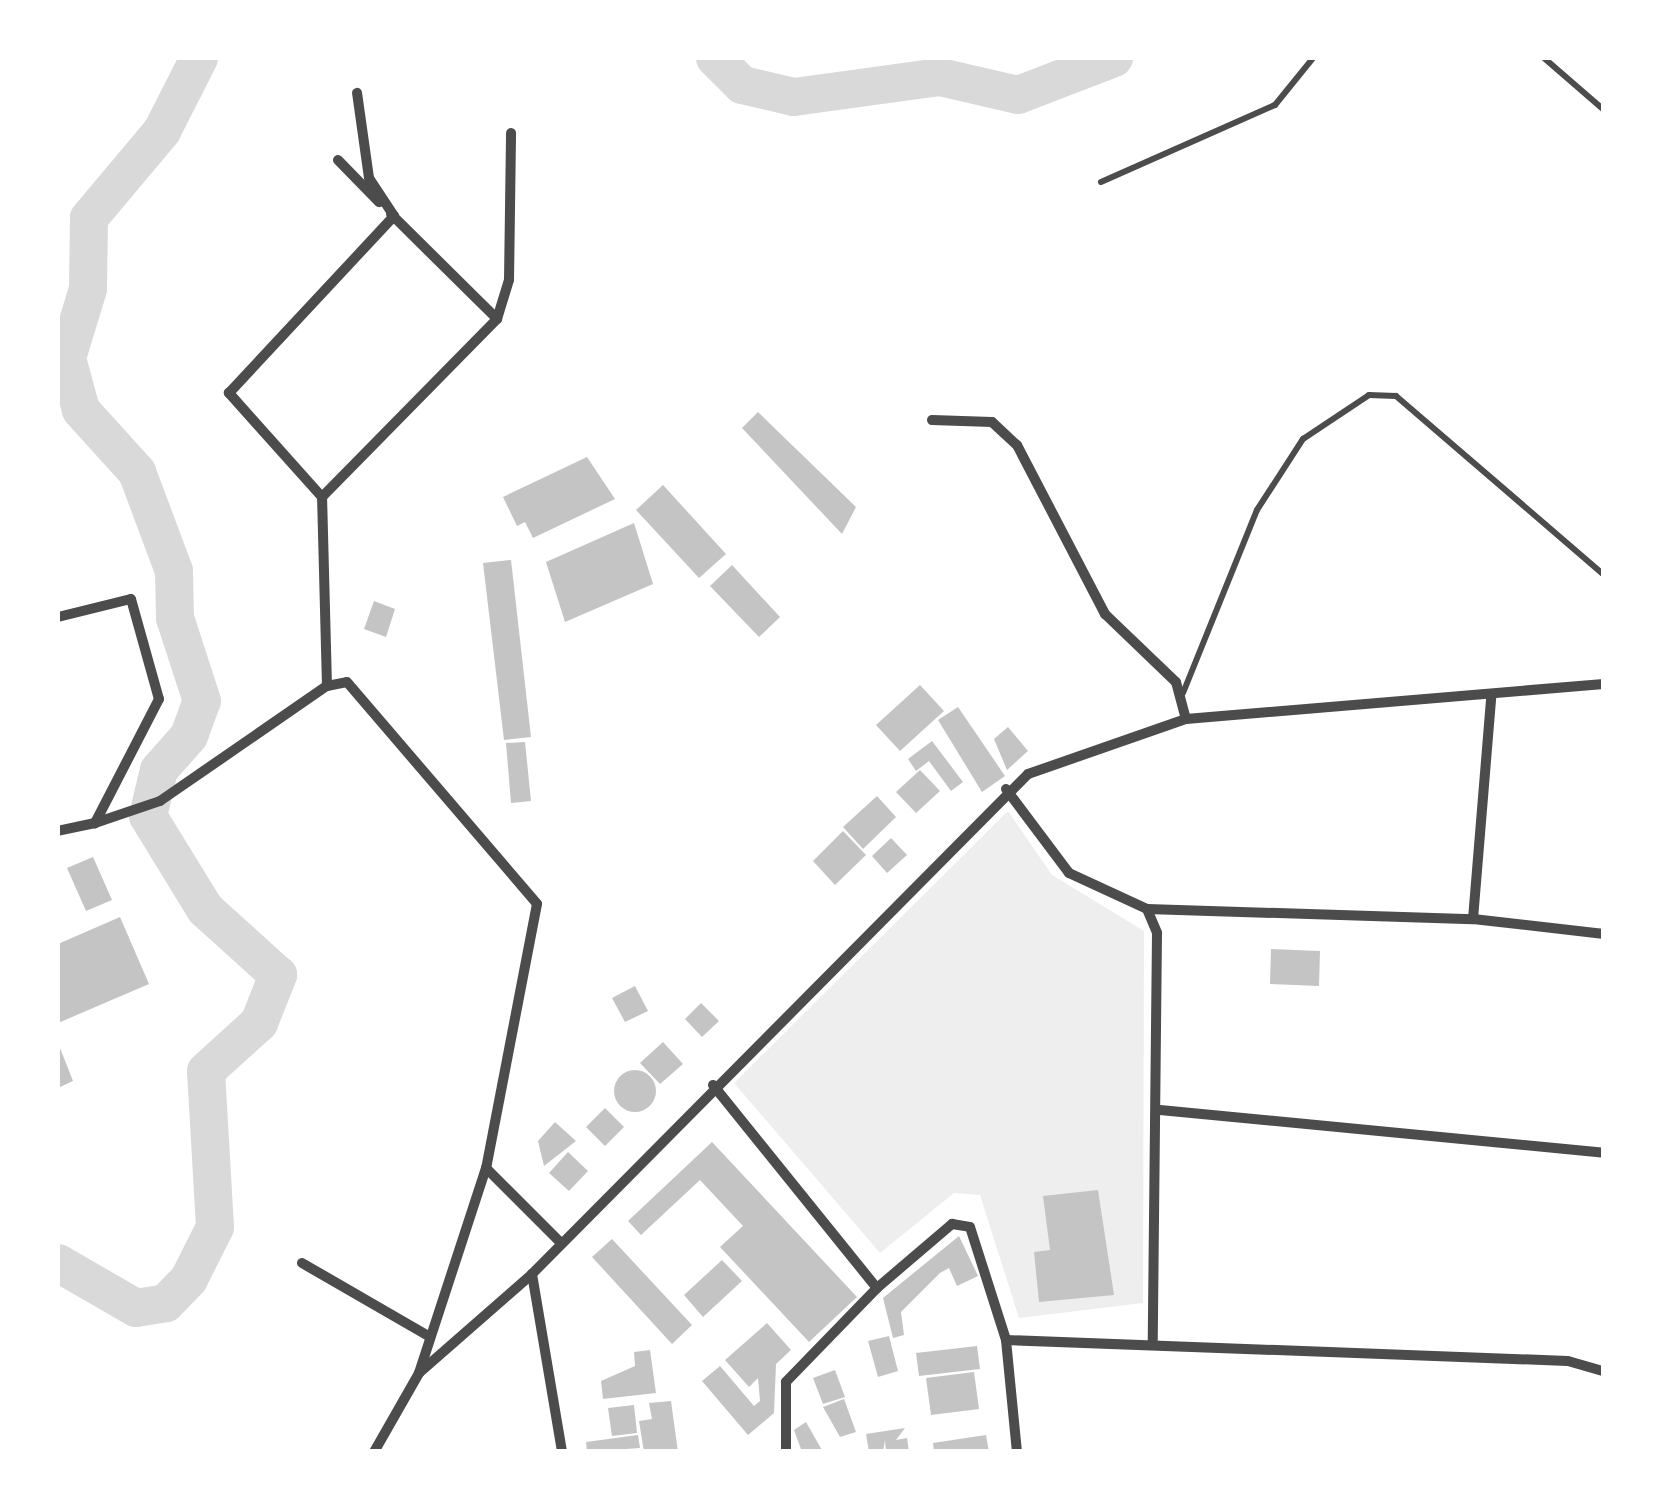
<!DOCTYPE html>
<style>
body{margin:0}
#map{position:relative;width:1661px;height:1509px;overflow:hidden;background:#fff;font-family:Rubik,sans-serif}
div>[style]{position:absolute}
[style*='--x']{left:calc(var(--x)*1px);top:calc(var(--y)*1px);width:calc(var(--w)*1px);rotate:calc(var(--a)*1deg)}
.green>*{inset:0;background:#eee}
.river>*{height:38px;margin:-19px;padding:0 19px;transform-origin:19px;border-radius:19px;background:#d9d9d9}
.building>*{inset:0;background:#c4c4c4}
.round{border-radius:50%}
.service>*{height:6px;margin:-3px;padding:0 3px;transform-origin:3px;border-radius:3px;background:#4c4c4c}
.minor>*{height:10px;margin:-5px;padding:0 5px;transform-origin:5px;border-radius:5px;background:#4c4c4c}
span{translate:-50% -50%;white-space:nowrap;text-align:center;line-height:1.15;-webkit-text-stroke:10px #fff;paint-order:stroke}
.frame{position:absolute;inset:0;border:60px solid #fff;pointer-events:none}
</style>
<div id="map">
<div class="green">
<i style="clip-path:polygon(1008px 811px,1052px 875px,1144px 931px,1143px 1303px,1019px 1318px,980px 1195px,954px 1193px,880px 1253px,734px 1083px)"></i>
</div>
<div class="river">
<i style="--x:715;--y:58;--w:38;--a:45"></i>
<i style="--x:742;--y:85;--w:53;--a:13"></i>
<i style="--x:794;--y:97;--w:147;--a:-7.8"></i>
<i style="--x:940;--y:77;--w:80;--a:13"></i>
<i style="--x:1018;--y:95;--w:103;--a:-21.1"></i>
<i style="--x:58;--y:1263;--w:90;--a:30"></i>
<i style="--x:136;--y:1308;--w:30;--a:-9"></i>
<i style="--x:166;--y:1303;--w:33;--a:-46"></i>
<i style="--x:189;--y:1279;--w:58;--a:-63.4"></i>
<i style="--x:215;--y:1227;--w:156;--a:-93.3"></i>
<i style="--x:206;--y:1071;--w:72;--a:-42.2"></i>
<i style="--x:259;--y:1023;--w:52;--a:-68.4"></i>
<i style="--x:278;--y:975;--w:98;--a:-137.9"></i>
<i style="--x:205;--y:909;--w:109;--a:-121.5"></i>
<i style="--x:148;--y:816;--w:47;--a:-76.6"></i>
<i style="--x:159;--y:770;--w:45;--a:-48.6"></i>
<i style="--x:189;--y:736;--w:37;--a:-70"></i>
<i style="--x:202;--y:701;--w:87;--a:-108"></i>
<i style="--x:175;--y:618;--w:47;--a:-91.2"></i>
<i style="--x:174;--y:571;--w:106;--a:-110.5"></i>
<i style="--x:137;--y:472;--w:84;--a:-132.1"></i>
<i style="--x:81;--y:410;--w:54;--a:-105.1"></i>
<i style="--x:67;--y:358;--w:72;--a:-73.1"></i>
<i style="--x:88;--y:289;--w:71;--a:-89.2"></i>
<i style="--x:89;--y:218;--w:114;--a:-50"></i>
<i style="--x:162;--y:131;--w:82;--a:-63.1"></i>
</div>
<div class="building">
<i style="clip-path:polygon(758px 412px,856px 507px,842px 534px,742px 428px)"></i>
<i style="clip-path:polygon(587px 457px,615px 499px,533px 538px,525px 522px,517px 526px,503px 497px)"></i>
<i style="clip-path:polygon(663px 485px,726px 554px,699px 578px,636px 510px)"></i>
<i style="clip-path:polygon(634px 523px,653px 584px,565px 622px,546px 562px)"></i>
<i style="clip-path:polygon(511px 560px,531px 737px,504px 740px,483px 563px)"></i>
<i style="clip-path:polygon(732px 565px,780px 617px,759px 637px,710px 586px)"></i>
<i style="clip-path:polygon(374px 601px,395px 609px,386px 637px,364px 629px)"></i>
<i style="clip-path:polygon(920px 685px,944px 711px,900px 751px,876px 725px)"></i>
<i style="clip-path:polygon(958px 707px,1005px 776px,982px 792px,938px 720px)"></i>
<i style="clip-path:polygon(1008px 727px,1028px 751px,1007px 770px,994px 739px)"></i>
<i style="clip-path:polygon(932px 741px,963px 782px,951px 791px,929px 761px,916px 771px,908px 759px)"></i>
<i style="clip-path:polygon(525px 742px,531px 801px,511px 803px,506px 743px)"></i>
<i style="clip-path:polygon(920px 770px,940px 791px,916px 813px,896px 792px)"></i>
<i style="clip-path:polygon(877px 796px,896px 817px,863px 849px,843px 827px)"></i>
<i style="clip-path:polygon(843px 831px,866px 855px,835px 885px,813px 861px)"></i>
<i style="clip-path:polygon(891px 838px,907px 855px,887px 873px,872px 856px)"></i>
<i style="clip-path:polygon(93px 857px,112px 900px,86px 911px,67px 868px)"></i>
<i style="clip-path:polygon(120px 917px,149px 984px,58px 1023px,58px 944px)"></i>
<i style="clip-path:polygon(1271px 949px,1320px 951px,1319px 986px,1270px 984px)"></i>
<i style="clip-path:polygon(635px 986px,648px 1011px,625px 1022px,612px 998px)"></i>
<i style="clip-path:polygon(701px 1003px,719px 1021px,702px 1037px,685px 1019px)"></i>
<i style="clip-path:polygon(663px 1042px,683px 1064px,660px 1084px,640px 1063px)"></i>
<i style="clip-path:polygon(58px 1043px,73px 1081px,58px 1088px)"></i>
<i class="round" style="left:614px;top:1070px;width:42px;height:42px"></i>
<i style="clip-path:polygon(605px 1108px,624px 1127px,605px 1146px,586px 1127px)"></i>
<i style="clip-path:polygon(555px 1122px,576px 1141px,544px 1166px,538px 1141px)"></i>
<i style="clip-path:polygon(712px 1142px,857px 1297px,809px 1342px,720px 1247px,743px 1226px,700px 1180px,641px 1235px,628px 1221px)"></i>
<i style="clip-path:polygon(568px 1152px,588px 1171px,569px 1191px,549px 1173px)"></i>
<i style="clip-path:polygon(1098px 1190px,1114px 1295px,1039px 1302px,1034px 1252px,1050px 1250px,1043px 1196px)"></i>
<i style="clip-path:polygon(959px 1236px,978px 1276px,957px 1286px,949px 1268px,940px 1273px,901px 1312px,904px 1335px,893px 1338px,883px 1298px)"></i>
<i style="clip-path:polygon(612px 1239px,692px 1325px,672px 1344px,592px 1257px)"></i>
<i style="clip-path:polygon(722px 1260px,742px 1281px,703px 1317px,684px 1295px)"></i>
<i style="clip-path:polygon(767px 1323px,791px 1350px,776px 1364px,774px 1413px,748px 1435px,702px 1381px,720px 1366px,754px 1406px,760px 1401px,758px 1378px,749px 1387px,725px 1360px)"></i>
<i style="clip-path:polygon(889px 1336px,898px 1371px,878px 1377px,868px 1341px)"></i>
<i style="clip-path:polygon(977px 1346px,980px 1369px,919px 1376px,916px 1353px)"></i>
<i style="clip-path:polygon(650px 1350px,656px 1393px,603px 1399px,601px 1381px,635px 1366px,634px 1352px)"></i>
<i style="clip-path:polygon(835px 1370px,845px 1397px,823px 1404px,813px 1378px)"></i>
<i style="clip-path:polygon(974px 1372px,979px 1409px,931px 1415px,926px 1378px)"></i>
<i style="clip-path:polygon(844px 1399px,856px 1432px,840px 1437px,823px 1407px)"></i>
<i style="clip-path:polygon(671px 1401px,678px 1452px,644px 1452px,639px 1421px,652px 1419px,649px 1403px)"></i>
<i style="clip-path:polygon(634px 1405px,637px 1433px,612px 1436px,608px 1408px)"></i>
<i style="clip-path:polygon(806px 1422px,823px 1452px,802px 1452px,794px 1430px)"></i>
<i style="clip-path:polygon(905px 1428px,896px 1440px,907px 1438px,909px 1452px,886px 1452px,885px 1440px,883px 1452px,869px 1452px,866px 1434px)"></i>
<i style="clip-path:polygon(638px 1435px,640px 1448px,587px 1452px,586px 1442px)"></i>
<i style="clip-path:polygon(986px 1435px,989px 1452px,934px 1452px,933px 1443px)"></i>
</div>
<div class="service">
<i style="--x:1544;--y:58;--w:79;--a:40.9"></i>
<i style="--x:1101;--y:182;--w:190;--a:-23.9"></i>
<i style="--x:1275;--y:105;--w:60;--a:-51"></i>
<i style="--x:1183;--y:693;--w:197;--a:-68"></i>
<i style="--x:1257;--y:510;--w:85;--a:-57.1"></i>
<i style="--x:1303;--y:439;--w:79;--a:-33.7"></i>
<i style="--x:1369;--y:395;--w:27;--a:2"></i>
<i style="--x:1396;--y:396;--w:274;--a:40.7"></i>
</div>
<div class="minor">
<i style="--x:338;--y:160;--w:59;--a:45.7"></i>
<i style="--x:391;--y:214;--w:149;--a:44.7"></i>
<i style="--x:932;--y:420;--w:60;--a:1.9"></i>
<i style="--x:992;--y:422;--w:34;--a:43"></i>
<i style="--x:1017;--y:445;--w:191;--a:62.5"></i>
<i style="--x:1105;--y:614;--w:98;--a:43.8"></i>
<i style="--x:1176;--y:682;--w:38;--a:75"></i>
<i style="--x:322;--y:497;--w:140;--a:-131.8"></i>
<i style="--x:229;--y:393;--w:242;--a:-47"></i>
<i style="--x:394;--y:216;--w:45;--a:-123.3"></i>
<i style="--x:369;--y:178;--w:86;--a:-98"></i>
<i style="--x:58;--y:617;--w:75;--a:-13.9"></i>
<i style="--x:131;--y:599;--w:104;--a:74.4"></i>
<i style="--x:159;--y:699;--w:140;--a:117.3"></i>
<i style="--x:95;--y:823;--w:38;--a:168"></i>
<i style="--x:327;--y:686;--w:189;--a:-91.5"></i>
<i style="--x:322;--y:497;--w:250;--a:-45.5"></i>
<i style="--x:497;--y:319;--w:41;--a:-72.9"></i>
<i style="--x:509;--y:280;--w:147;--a:-89.2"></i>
<i style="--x:1006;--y:789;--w:105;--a:53.1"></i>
<i style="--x:1069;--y:873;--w:86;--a:24.8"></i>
<i style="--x:1147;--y:909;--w:26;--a:67"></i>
<i style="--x:1157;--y:933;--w:407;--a:90.6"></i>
<i style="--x:95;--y:823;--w:69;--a:-18.7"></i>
<i style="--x:160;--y:801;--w:203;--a:-34.6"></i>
<i style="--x:327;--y:686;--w:20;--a:-11"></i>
<i style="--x:347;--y:682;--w:292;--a:49.4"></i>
<i style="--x:537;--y:904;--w:269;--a:100.9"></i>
<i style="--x:486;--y:1168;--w:216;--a:108.1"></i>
<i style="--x:1147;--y:909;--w:326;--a:1.8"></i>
<i style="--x:1473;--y:919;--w:132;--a:6.5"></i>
<i style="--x:1473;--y:919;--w:222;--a:-85.3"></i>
<i style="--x:713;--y:1085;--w:261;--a:51.1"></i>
<i style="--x:877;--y:1288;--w:131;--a:134.1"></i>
<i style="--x:786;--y:1382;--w:70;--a:90"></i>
<i style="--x:1160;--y:1110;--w:446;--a:5.5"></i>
<i style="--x:486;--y:1168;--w:105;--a:45"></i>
<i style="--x:302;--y:1263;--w:148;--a:30"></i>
<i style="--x:532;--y:1274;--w:704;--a:-45.23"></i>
<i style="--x:1028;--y:774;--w:167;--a:-19.2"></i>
<i style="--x:1186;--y:719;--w:419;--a:-4.8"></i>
<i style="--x:877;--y:1288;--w:99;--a:-40.5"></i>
<i style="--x:952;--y:1224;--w:18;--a:9"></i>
<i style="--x:970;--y:1227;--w:119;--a:72.3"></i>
<i style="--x:1006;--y:1340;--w:113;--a:84.4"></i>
<i style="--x:1006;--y:1340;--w:562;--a:2.14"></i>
<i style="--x:1568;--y:1361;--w:37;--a:16"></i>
<i style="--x:374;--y:1452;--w:91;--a:-60.3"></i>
<i style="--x:419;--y:1373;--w:150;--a:-41.2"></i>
<i style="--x:532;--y:1274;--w:181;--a:80.4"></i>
</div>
<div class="frame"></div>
</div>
